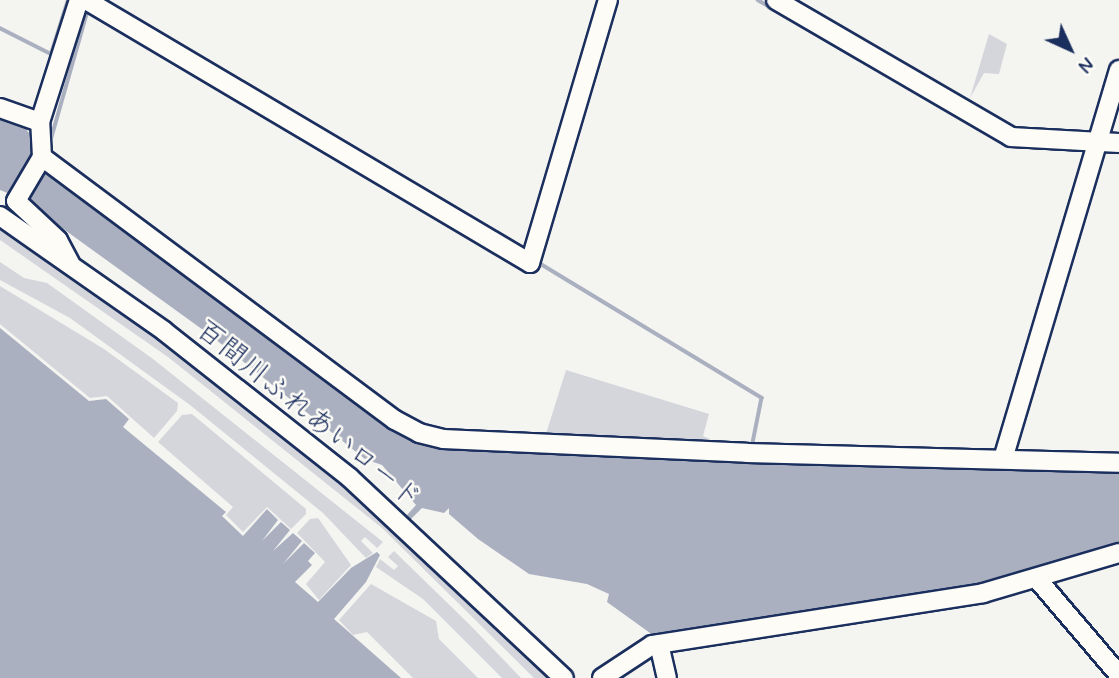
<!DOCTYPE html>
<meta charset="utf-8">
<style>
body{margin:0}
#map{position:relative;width:1119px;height:678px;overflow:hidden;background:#f4f4f1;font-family:Mynerve,"Klee One",sans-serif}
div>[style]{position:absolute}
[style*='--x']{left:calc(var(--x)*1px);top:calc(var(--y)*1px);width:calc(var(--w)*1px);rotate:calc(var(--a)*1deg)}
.green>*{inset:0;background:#d4d6db}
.water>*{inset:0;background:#aab0bf}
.stream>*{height:3.5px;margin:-1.75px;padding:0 1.75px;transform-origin:1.75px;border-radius:1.75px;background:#aab0bf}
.roads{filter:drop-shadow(2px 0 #1b2f5e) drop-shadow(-2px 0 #1b2f5e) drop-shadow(0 2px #1b2f5e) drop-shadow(0 -2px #1b2f5e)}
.minor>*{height:18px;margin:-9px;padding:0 9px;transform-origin:9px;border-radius:9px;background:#fdfcf7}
span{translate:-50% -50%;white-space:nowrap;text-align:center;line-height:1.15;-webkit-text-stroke:5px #fdfcf7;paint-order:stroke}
.street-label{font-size:28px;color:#1b2f5e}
.north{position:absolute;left:1035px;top:14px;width:70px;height:70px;-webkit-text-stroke:5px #fdfcf7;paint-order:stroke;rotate:135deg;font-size:19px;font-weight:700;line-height:28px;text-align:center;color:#1b2f5e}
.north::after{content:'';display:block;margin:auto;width:24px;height:32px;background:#1b2f5e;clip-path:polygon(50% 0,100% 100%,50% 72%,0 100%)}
</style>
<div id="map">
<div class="green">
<i style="clip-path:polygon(989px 34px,1007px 44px,999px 74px,984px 73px,970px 98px)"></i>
<i style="clip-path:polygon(0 226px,174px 349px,302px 448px,390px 523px,553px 678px,534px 678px,382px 528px,168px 357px,0 240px)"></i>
<i style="clip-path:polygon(0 262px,24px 278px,47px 283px,153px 359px,383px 542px,377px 548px,365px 537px,361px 541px,373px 553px,366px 558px,323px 513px,190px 405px,70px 318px,0 280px)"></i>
<i style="clip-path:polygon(0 286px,104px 349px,178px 403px,177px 411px,154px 438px,107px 396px,90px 398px,0 324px)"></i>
<i style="clip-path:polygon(566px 370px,709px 414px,703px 436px,710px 439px,708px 444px,545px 437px)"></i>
<i style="clip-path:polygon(192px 414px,306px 509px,306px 514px,291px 529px,267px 507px,243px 532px,226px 515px,233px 507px,158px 442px,182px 415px)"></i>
<i style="clip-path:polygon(318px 518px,351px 565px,319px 600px,306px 584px,325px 562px,297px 533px,310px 519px)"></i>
<i style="clip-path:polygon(394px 551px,469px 624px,521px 678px,502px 678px,423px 599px,376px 567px,380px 559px,394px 570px,398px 566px,388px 557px)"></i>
<i style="clip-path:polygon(371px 584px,436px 621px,439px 639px,478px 678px,413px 678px,367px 632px,353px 635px,339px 620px)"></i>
</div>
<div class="water">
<i style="clip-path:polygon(0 112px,27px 122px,27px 131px,34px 137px,32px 157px,395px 429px,1119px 470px,1119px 549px,1010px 581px,650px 639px,650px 633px,607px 602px,609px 594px,587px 584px,529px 574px,478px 539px,449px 514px,449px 508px,444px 513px,422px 508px,410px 520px,407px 515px,416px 505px,382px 465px,365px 459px,210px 335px,22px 199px,0 190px)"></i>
<i style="clip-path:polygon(0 328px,89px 401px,106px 399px,129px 419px,123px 427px,226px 512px,222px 516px,243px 536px,267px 509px,278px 520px,262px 541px,281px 522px,290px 530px,273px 551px,293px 533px,302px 541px,283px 564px,304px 543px,315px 553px,308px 561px,312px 565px,295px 582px,318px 602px,351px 568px,377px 552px,380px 555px,366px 582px,334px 619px,401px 678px,0 678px)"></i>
</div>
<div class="stream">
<i style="--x:103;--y:0;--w:74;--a:30.7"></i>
<i style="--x:758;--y:0;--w:115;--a:30.4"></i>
<i style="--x:0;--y:28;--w:57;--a:27"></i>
<i style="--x:51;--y:54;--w:57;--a:-72.5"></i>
<i style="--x:1007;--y:143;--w:64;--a:5.4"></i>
<i style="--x:49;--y:146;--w:142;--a:-74.1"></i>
<i style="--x:536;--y:261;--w:264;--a:31.2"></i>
<i style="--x:762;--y:398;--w:46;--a:101.3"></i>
<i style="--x:1052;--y:580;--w:104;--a:50.1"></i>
</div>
<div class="roads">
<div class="minor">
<i style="--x:86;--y:0;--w:516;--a:30.64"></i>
<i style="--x:530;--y:263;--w:274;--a:-73.5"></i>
<i style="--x:776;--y:0;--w:272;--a:30.2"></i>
<i style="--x:1011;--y:137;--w:108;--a:3.2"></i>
<i style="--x:0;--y:108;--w:42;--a:19.3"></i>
<i style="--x:42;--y:157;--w:440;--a:36.7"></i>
<i style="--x:395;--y:420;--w:27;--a:28"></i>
<i style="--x:419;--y:433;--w:25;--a:14"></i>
<i style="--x:443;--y:439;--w:304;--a:2.6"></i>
<i style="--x:747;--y:453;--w:372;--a:1.5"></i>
<i style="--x:0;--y:216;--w:200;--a:35"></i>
<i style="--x:164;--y:331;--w:237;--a:38.3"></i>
<i style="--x:350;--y:478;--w:293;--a:43.1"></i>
<i style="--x:70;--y:263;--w:26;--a:-118"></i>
<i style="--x:58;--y:240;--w:57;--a:-137.1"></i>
<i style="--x:16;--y:201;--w:51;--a:-59.4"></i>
<i style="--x:42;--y:157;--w:35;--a:-93"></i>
<i style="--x:40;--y:122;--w:128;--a:-72.3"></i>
<i style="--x:1003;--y:459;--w:406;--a:-73.4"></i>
<i style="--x:1038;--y:580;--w:125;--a:49.5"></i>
<i style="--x:659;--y:644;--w:35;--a:77"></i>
<i style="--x:602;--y:678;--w:60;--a:-33.4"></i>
<i style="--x:652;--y:645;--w:335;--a:-8.9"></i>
<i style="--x:983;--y:593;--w:142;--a:-16.4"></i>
</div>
</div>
<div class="street-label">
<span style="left:308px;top:415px;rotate:39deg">百間川ふれあいロード</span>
</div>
<div class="north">N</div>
</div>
